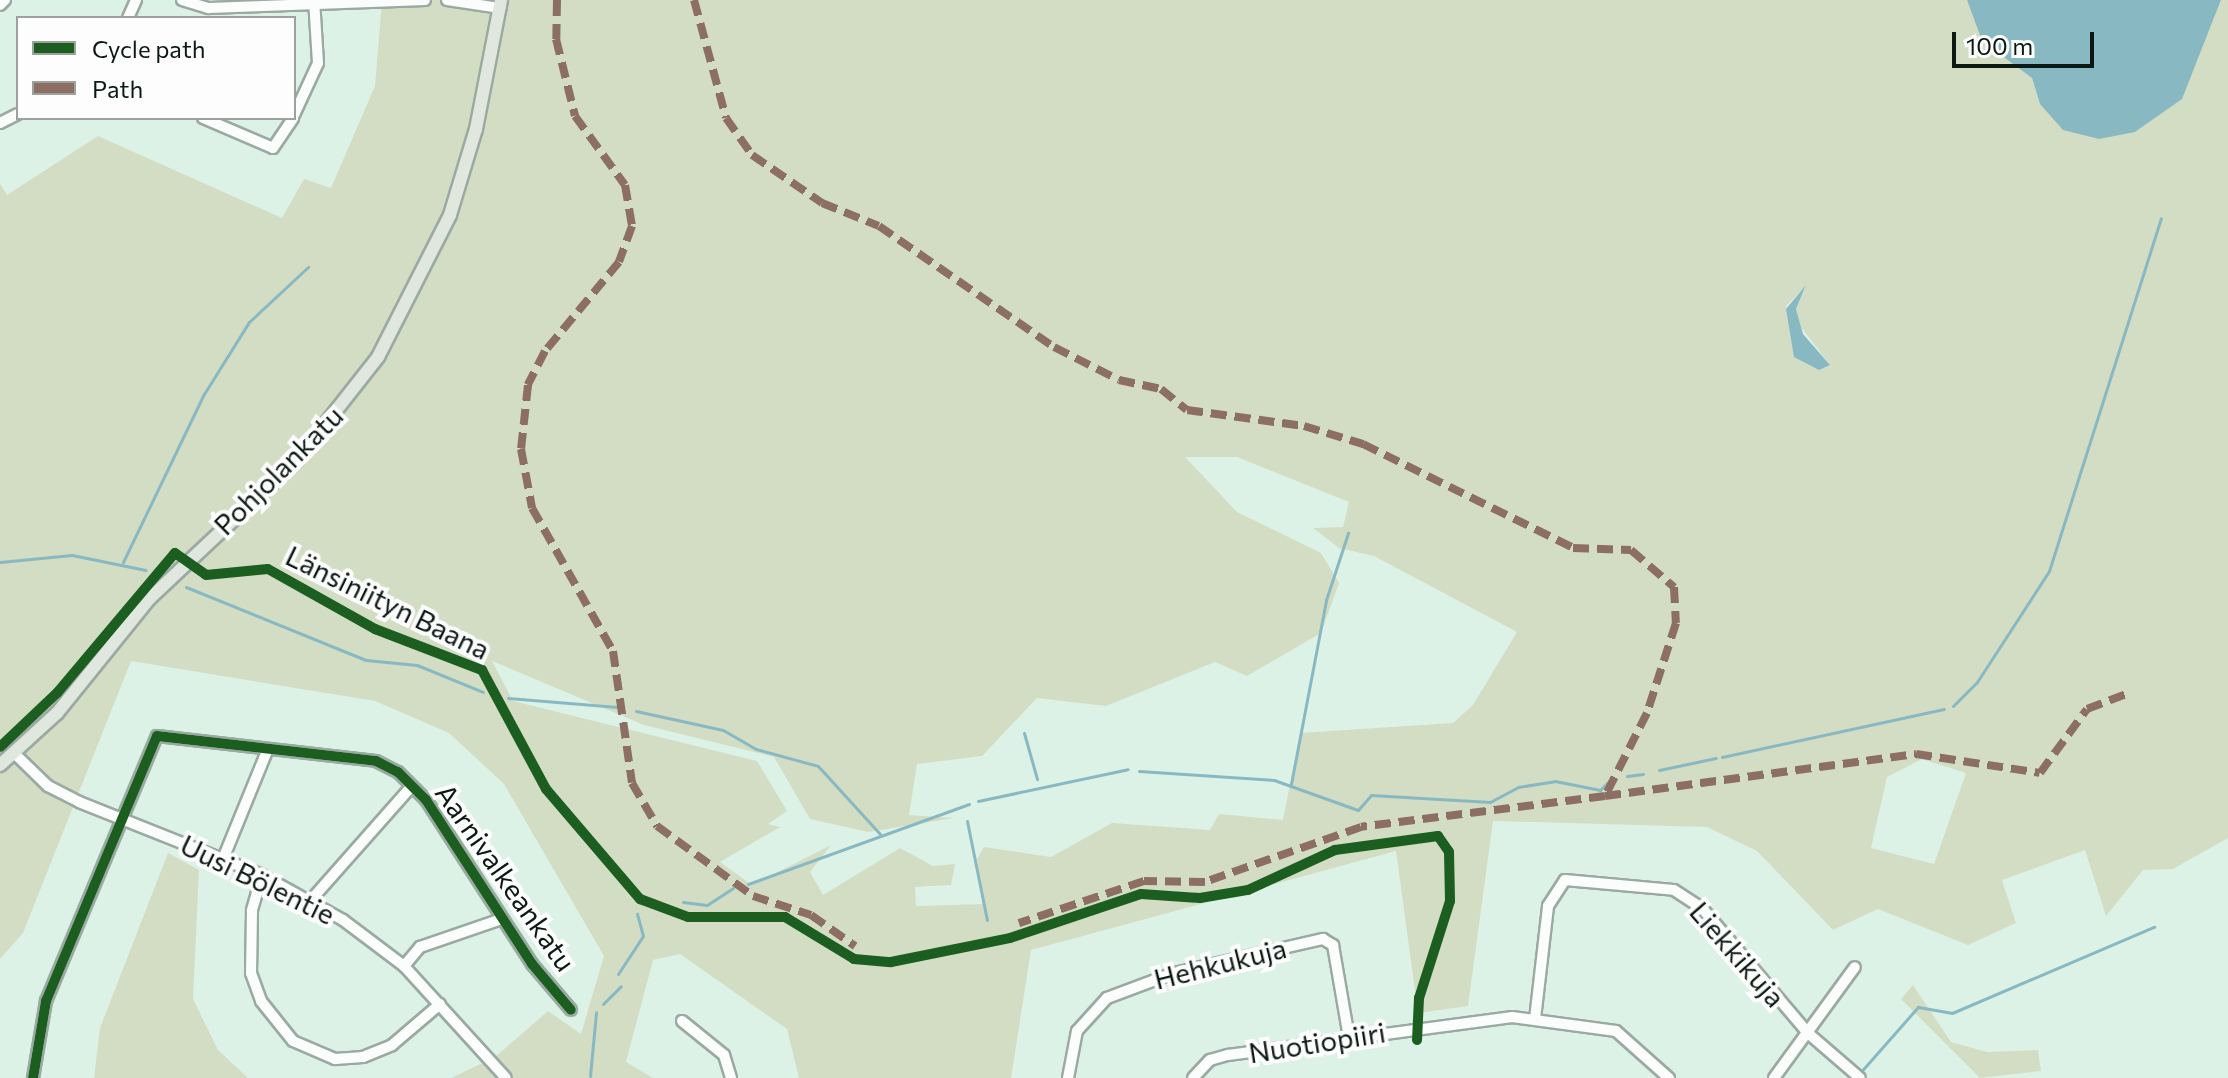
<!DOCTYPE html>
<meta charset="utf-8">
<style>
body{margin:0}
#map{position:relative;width:2228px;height:1078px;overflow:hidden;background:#ddf2e7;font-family:Commissioner,sans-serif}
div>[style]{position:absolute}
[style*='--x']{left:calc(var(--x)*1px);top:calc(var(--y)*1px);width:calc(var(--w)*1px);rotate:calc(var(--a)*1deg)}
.green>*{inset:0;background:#d3ddc4}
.water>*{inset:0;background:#88b9c3}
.stream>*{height:3px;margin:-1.5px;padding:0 1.5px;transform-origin:1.5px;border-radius:1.5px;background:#88b9c3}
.roads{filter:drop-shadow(2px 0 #9aaaa2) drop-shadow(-2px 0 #9aaaa2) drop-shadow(0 2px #9aaaa2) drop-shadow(0 -2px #9aaaa2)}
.minor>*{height:10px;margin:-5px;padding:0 5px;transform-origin:5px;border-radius:5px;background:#fafdfb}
.major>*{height:12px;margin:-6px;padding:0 6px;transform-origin:6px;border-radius:6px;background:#e0e7de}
.quiet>*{height:8px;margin-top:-4px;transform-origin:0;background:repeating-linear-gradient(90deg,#8d6e63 0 16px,transparent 0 24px)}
.cycleway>*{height:10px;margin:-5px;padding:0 5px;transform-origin:5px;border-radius:5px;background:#1b5e20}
span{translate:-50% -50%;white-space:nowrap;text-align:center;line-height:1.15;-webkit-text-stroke:8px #fdfdfd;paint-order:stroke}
.street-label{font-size:28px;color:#0c1913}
.legend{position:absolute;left:16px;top:16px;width:280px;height:104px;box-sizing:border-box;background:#fdfdfd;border:2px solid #9da29f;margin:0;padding:10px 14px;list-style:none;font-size:24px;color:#0c1913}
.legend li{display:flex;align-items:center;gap:16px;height:40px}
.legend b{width:40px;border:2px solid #9da29f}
.scale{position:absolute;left:1952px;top:32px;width:142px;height:36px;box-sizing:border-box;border:4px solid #0c1913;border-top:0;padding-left:10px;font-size:24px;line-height:28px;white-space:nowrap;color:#0c1913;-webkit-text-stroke:6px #fdfdfd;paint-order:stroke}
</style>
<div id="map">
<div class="green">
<i style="clip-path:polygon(evenodd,382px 0,1967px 0,1982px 41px,2032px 78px,2040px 104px,2135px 132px,2181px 99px,2221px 0,2228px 0,2228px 838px,2173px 869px,2143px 870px,2106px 916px,2085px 850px,2002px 880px,2016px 923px,1968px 945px,1878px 909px,1833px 930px,1757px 851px,1707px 827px,1493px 821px,1468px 1006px,1418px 1013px,1396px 851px,1031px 950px,1011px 1078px,799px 1078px,787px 1029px,680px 954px,653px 960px,626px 1062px,653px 1078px,451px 1078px,495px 1057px,548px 1011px,581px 1034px,604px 956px,504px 784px,449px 733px,375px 701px,131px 661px,23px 933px,0 959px,0 184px,7px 195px,98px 136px,282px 218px,304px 179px,331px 188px,375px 86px,382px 0,1806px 286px,1796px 309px,1801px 327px,1830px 365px,1796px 348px,1790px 329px,1786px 306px,1806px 286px,382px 0,1185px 457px,1237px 457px,1349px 502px,1343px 527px,1313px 528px,1339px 548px,1374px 556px,1517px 632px,1473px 705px,1453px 723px,1300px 733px,1283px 820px,1219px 814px,1210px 830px,1112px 823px,1051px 857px,984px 847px,977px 859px,984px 904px,916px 906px,915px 887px,951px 885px,955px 864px,933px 866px,900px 848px,823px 895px,810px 872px,831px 845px,752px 885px,720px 862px,780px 827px,768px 824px,787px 811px,757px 761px,513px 701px,492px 661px,644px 725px,774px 757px,810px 819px,868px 832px,954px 818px,909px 815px,917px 764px,982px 756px,1037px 698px,1106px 706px,1215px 662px,1247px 676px,1321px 633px,1339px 583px,1321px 553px,1237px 512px,1185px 457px,382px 0,1922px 759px,1966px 773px,1934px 864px,1871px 848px,1887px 777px,1922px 759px)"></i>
<i style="clip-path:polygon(168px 853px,199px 870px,193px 999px,218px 1050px,248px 1078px,94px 1078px,100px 1028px)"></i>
<i style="clip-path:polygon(1913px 985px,1951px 1042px,1987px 1052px,2038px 1050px,2041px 1071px,1980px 1078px,1901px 999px)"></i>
</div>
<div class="water">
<i style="clip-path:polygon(1967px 0,2221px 0,2182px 99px,2135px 132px,2099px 139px,2063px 130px,2040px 104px,2032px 78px,1982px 41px)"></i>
<i style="clip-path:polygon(1806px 285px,1796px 309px,1803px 334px,1830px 365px,1819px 370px,1794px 357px,1786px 309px)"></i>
</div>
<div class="stream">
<i style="--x:0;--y:562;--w:72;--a:-5.6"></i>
<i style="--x:72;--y:555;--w:75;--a:11.6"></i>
<i style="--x:123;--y:562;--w:187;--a:-64.3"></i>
<i style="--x:204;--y:394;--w:85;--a:-58"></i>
<i style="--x:249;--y:322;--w:81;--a:-43"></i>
<i style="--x:186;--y:587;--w:194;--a:22.1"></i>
<i style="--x:366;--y:660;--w:51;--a:5.6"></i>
<i style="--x:417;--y:665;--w:71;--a:22.2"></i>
<i style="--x:508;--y:698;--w:110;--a:4.7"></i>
<i style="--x:1953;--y:706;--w:34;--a:-45"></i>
<i style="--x:1977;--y:682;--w:132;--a:-57"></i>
<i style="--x:2049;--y:571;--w:370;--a:-72.4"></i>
<i style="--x:636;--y:711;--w:89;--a:12.3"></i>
<i style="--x:723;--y:730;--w:38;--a:30"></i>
<i style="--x:756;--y:749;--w:64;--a:15.3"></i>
<i style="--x:818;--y:766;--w:92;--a:47.6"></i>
<i style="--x:1024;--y:733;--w:48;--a:74.2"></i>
<i style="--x:1722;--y:757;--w:227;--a:-12.2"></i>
<i style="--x:1659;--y:770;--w:58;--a:-11.9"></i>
<i style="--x:1139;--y:771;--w:135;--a:3.8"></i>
<i style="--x:1274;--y:780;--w:89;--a:19.7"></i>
<i style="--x:1358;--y:810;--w:20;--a:-49"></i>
<i style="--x:1371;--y:795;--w:119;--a:3.4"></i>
<i style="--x:1490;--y:802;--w:32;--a:-28"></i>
<i style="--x:1518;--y:787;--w:37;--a:-9"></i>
<i style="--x:1555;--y:781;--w:46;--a:11.3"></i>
<i style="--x:1600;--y:790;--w:18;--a:-45"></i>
<i style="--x:1627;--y:776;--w:16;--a:-7"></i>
<i style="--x:1291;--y:784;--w:187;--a:-79.2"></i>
<i style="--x:1326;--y:600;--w:71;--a:-71.8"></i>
<i style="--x:978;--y:801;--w:153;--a:-12"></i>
<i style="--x:967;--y:821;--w:101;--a:78.6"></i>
<i style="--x:748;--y:884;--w:235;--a:-19.9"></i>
<i style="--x:683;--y:902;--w:24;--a:7"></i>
<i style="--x:707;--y:905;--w:31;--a:-33"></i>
<i style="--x:618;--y:974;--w:45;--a:-56.7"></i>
<i style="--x:643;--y:936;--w:23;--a:-105"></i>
<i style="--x:603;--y:1004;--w:25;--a:-45"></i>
<i style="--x:1858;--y:1075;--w:91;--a:-48.6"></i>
<i style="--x:1918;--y:1007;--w:35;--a:10"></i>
<i style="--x:1952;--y:1013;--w:220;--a:-23.1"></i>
<i style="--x:590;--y:1076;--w:64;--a:-84.6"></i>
</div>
<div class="roads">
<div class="minor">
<i style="--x:182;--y:0;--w:28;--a:17"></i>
<i style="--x:209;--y:8;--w:216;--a:-2.1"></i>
<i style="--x:447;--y:0;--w:54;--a:8.6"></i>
<i style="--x:0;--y:5;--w:7;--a:-45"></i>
<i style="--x:128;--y:18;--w:20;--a:-66"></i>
<i style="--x:294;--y:115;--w:57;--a:-65.2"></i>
<i style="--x:318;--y:63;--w:63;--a:-93.6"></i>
<i style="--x:203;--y:118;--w:76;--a:23.2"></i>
<i style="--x:273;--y:148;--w:36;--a:-56"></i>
<i style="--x:0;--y:123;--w:20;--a:-27"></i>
<i style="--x:16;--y:755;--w:45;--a:44.1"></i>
<i style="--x:48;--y:786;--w:35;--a:27"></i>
<i style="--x:79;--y:802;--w:197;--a:21.7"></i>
<i style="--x:262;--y:875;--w:93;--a:29.1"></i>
<i style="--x:343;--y:920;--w:76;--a:37"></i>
<i style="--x:404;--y:966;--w:151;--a:47.7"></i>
<i style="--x:223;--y:859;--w:117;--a:-67.8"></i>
<i style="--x:262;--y:875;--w:37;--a:106"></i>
<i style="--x:252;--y:911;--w:62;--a:90.9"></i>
<i style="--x:251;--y:973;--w:30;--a:70"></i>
<i style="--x:261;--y:1001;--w:51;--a:51.3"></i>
<i style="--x:293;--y:1041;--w:46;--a:23.2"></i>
<i style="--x:335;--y:1059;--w:28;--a:-4"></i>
<i style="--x:363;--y:1057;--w:31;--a:-22"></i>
<i style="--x:392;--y:1045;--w:63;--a:-40.5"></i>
<i style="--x:311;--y:900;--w:152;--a:-48.5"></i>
<i style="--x:404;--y:966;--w:25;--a:-50"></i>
<i style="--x:420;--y:947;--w:87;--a:-18.9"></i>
<i style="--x:1535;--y:1019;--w:114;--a:-83.4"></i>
<i style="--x:1548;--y:906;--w:31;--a:-57"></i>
<i style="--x:1565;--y:880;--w:109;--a:5.2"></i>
<i style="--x:1674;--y:890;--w:33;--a:33"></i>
<i style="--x:1702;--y:908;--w:165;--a:49.7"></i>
<i style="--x:1809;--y:1034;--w:67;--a:40.8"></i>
<i style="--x:682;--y:1021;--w:54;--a:39"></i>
<i style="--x:724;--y:1055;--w:24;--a:73"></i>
<i style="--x:33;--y:1078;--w:78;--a:-80.4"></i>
<i style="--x:46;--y:1001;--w:287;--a:-67.3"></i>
<i style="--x:157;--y:736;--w:220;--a:6.5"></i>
<i style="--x:376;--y:761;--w:25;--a:27"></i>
<i style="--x:398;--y:772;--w:40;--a:45"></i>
<i style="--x:426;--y:800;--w:195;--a:57.1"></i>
<i style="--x:532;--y:964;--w:60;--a:49.7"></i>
<i style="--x:1068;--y:1078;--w:48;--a:-79.2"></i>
<i style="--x:1077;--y:1031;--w:45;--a:-47.7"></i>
<i style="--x:1107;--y:998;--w:72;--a:-20.5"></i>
<i style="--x:1174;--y:973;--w:153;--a:-12.9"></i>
<i style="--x:1323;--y:939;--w:12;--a:31"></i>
<i style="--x:1333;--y:945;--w:94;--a:80.2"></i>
<i style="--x:1193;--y:1078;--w:25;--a:-47"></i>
<i style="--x:1210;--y:1060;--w:19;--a:-16"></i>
<i style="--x:1228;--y:1055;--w:287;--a:-7.6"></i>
<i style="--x:1512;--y:1017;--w:105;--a:7.7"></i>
<i style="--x:1616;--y:1031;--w:71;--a:41.6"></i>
<i style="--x:1774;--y:1078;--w:137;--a:-53.9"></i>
</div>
<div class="major">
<i style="--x:0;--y:765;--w:77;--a:-42.4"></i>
<i style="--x:57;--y:713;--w:146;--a:-51.1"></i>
<i style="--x:149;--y:599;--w:203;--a:-43.2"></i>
<i style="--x:297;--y:460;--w:131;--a:-51.8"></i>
<i style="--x:378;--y:357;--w:159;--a:-63.1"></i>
<i style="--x:450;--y:215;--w:90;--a:-73.2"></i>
<i style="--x:476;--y:129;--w:131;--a:-79"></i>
</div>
</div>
<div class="quiet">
<i style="--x:557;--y:0;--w:39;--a:91"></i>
<i style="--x:556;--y:39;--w:79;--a:76.1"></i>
<i style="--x:575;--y:116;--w:85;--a:54.1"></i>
<i style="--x:625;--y:185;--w:42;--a:80.3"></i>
<i style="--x:632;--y:226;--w:38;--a:110"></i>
<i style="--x:619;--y:262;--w:116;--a:129.7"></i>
<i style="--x:545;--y:351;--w:38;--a:117"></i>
<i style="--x:528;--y:385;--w:64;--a:96.2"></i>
<i style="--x:521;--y:449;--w:60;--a:79.4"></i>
<i style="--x:532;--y:508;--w:164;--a:60.5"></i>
<i style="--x:613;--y:651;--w:133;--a:81.8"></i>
<i style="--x:632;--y:783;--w:50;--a:59.8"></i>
<i style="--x:657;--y:826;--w:119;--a:36.1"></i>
<i style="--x:753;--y:896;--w:61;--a:18.1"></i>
<i style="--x:811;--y:915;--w:54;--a:35.2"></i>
<i style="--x:694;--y:0;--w:122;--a:74.8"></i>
<i style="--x:726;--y:118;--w:45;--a:54.9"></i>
<i style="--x:752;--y:155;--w:85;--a:34.4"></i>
<i style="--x:822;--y:203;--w:61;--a:22"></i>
<i style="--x:879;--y:226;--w:213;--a:34.7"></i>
<i style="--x:1054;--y:347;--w:73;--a:26.9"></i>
<i style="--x:1119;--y:380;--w:43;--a:12.1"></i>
<i style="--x:1161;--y:389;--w:33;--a:39"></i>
<i style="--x:1187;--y:410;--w:118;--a:7.8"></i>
<i style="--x:1304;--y:426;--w:62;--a:17"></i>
<i style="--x:1363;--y:444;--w:234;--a:26.3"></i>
<i style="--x:1573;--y:548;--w:58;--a:2"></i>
<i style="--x:1631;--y:550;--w:57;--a:40.7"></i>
<i style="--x:1674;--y:587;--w:36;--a:87"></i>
<i style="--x:1676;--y:623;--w:95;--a:107.9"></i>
<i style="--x:1647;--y:713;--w:93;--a:116.8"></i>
<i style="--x:1605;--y:796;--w:246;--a:172.8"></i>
<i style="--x:1361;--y:827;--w:165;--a:160.6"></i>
<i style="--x:1205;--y:882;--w:61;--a:-179.1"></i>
<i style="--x:1144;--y:881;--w:132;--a:161.4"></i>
<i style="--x:1605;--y:796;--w:314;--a:-7.7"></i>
<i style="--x:1916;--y:754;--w:125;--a:8.7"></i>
<i style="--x:2040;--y:773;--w:79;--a:-53.7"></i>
<i style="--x:2087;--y:709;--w:42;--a:-21"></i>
</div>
<div class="cycleway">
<i style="--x:0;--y:747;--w:79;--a:-43.5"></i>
<i style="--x:57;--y:693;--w:183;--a:-49.9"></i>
<i style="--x:175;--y:553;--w:38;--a:35"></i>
<i style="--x:206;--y:575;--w:62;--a:-5.5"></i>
<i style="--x:268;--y:569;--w:123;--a:29.3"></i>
<i style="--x:375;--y:629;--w:115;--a:21"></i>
<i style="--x:482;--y:670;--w:135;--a:61.7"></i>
<i style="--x:546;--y:789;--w:145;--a:49.5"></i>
<i style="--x:640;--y:899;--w:51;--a:20.6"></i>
<i style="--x:688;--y:917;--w:97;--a:0"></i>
<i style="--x:785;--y:917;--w:81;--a:31.3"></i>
<i style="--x:854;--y:959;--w:37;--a:5"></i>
<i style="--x:891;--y:962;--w:121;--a:-11.4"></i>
<i style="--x:1010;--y:938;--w:138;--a:-18.6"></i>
<i style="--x:1141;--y:894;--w:59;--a:3.9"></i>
<i style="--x:1200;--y:898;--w:49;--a:-9.5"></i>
<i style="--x:1248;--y:890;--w:96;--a:-24.7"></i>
<i style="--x:1335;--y:850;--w:104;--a:-7.7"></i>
<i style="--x:1438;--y:836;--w:19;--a:55"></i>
<i style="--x:1449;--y:852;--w:49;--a:88.8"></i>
<i style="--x:1450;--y:901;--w:102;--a:107.7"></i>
<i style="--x:1419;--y:998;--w:42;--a:92.7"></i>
<i style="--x:33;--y:1078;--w:78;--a:-80.4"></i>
<i style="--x:46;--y:1001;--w:287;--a:-67.3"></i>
<i style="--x:157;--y:736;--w:220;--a:6.5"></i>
<i style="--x:376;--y:761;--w:25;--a:27"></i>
<i style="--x:398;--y:772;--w:40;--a:45"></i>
<i style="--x:426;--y:800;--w:195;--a:57.1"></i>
<i style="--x:532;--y:964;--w:60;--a:49.7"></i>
</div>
<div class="street-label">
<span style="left:278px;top:470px;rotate:-45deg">Pohjolankatu</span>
<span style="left:388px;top:602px;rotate:26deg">Länsiniityn Baana</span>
<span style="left:506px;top:877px;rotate:55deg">Aarnivalkeankatu</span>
<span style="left:258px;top:879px;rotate:26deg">Uusi Bölentie</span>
<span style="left:1738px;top:954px;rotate:49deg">Liekkikuja</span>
<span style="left:1220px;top:963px;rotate:-14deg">Hehkukuja</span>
<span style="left:1317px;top:1042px;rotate:-9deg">Nuotiopiiri</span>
</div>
<ul class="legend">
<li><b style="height:10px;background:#1b5e20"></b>Cycle path</li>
<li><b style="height:10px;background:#8d6e63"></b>Path</li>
</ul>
<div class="scale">100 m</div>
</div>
